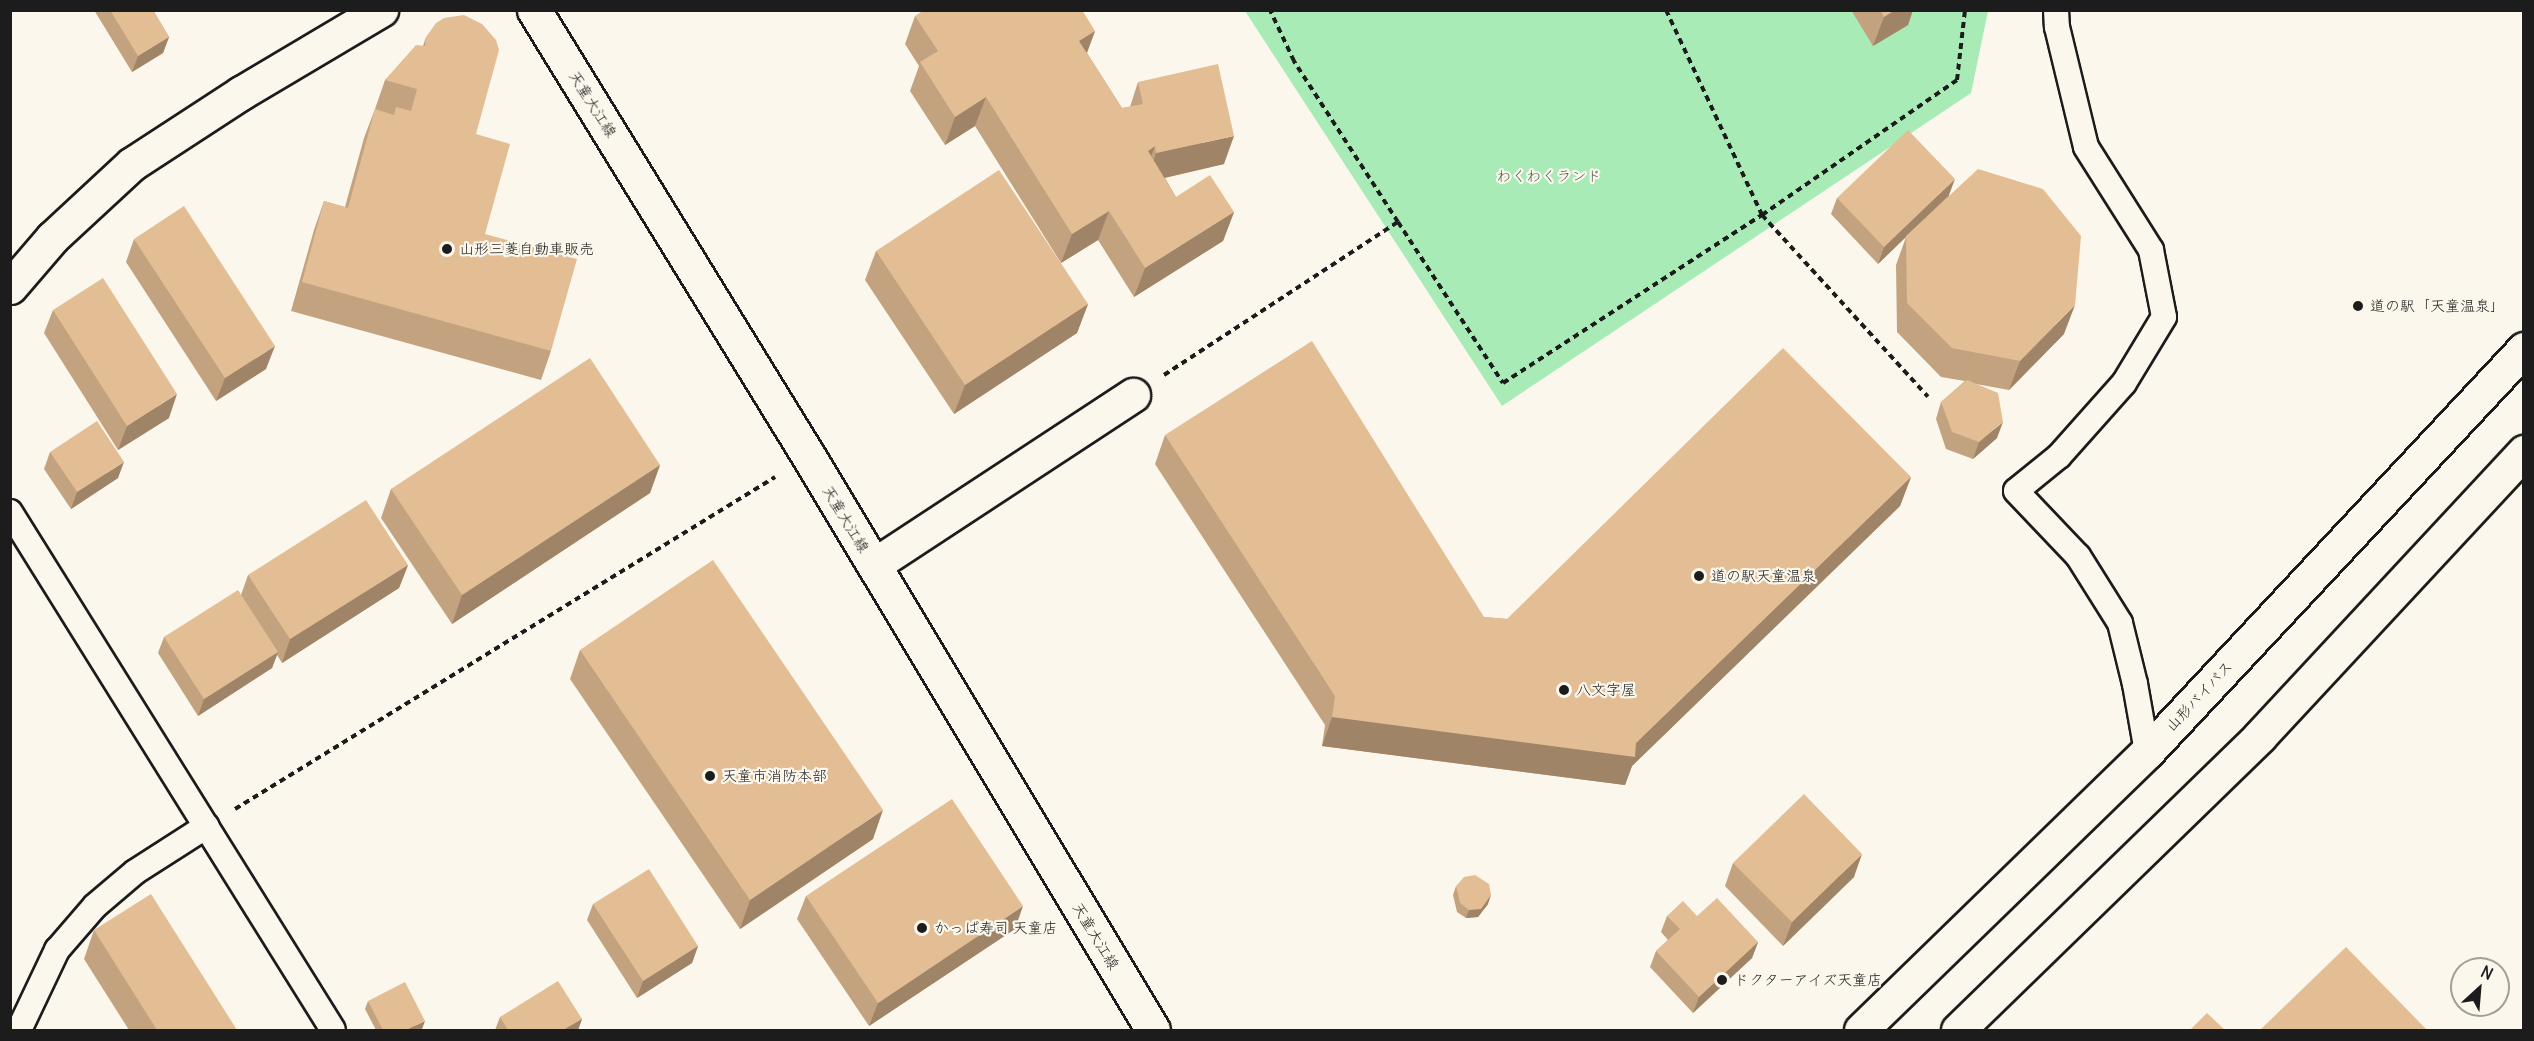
<!DOCTYPE html>
<meta charset="utf-8">
<style>
body{margin:0}
#map{position:relative;width:2534px;height:1041px;overflow:hidden;background:#fbf7ec;font-family:Delius,"Klee One",sans-serif}
div>[style]{position:absolute}
[style*='--x']{left:calc(var(--x)*1px);top:calc(var(--y)*1px);width:calc(var(--w)*1px);rotate:calc(var(--a)*1deg)}
.green>*{inset:0;background:#a8ebb6}
.path>*{height:4px;margin-top:-2px;transform-origin:0;background:repeating-linear-gradient(90deg,#1c1c1c 0 6px,transparent 0 10.5px)}
.roads{filter:drop-shadow(2px 0 #1c1c1c) drop-shadow(-2px 0 #1c1c1c) drop-shadow(0 2px #1c1c1c) drop-shadow(0 -2px #1c1c1c)}
.service>*{height:24px;margin:-12px;padding:0 12px;transform-origin:12px;border-radius:12px;background:#fbf7ec}
.minor>*{height:33px;margin:-16.5px;padding:0 16.5px;transform-origin:16.5px;border-radius:16.5px;background:#fbf7ec}
.tertiary>*{height:33px;margin:-16.5px;padding:0 16.5px;transform-origin:16.5px;border-radius:16.5px;background:#fbf7ec}
.primary>*{height:33px;margin:-16.5px;padding:0 16.5px;transform-origin:16.5px;border-radius:16.5px;background:#fbf7ec}
.trunk>*{height:33px;margin:-16.5px;padding:0 16.5px;transform-origin:16.5px;border-radius:16.5px;background:#fbf7ec}
.wall>*{inset:0;background:#c3a37f}
.shaded-wall>*{inset:0;background:#9f8468}
.building>*{inset:0;background:#e3bd94}
.dots>*{width:16px;height:16px;translate:-50% -50%;box-sizing:border-box;border:3px solid #fbf7ec;border-radius:50%}
span{translate:-50% -50%;white-space:nowrap;text-align:center;line-height:1.15;-webkit-text-stroke:4.5px #fbf7ec;paint-order:stroke}
.street-label{font-size:15px;color:#1c1c1c}
.park-label{font-size:15px;color:#465a4a}
.poi-label{font-size:15px;color:#1c1c1c}
.left{translate:0 -50%;text-align:left}
.frame{position:absolute;inset:0;border:12px solid #1c1c1c;pointer-events:none}
.north{position:absolute;left:2450px;top:957px;width:60px;height:60px;box-sizing:border-box;background:#fbf7ec;border:2px solid #a29f99;border-radius:50%;rotate:26deg;font-size:16px;font-weight:700;line-height:24px;text-align:center;color:#1c1c1c}
.north::after{content:'';display:block;margin:auto;width:21px;height:27px;background:#1c1c1c;clip-path:polygon(50% 0,100% 100%,50% 72%,0 100%)}
</style>
<div id="map">
<div class="green">
<i style="clip-path:polygon(1245px 11px,1988px 11px,1971px 93px,1502px 406px)"></i>
</div>
<div class="path">
<i style="--x:1666;--y:10;--w:226;--a:64.9"></i>
<i style="--x:1762;--y:215;--w:246;--a:47.6"></i>
<i style="--x:1398;--y:222;--w:192;--a:56.9"></i>
<i style="--x:1503;--y:383;--w:309;--a:-33"></i>
<i style="--x:1762;--y:215;--w:237;--a:-34.7"></i>
<i style="--x:1957;--y:80;--w:70;--a:-83.5"></i>
<i style="--x:1164;--y:375;--w:280;--a:-33.2"></i>
<i style="--x:1398;--y:222;--w:192;--a:-122.9"></i>
<i style="--x:1294;--y:61;--w:56;--a:-115.2"></i>
<i style="--x:235;--y:809;--w:634;--a:-31.58"></i>
</div>
<div class="roads">
<div class="service">
<i style="--x:2056;--y:10;--w:17;--a:87"></i>
<i style="--x:2057;--y:27;--w:123;--a:76.4"></i>
<i style="--x:2086;--y:147;--w:122;--a:57.7"></i>
<i style="--x:2151;--y:250;--w:68;--a:79"></i>
<i style="--x:2164;--y:317;--w:77;--a:121.2"></i>
<i style="--x:2124;--y:383;--w:98;--a:131.7"></i>
<i style="--x:2059;--y:456;--w:55;--a:140.9"></i>
<i style="--x:2016;--y:491;--w:90;--a:46.4"></i>
<i style="--x:2078;--y:556;--w:79;--a:57.9"></i>
<i style="--x:2120;--y:623;--w:63;--a:76.2"></i>
<i style="--x:2135;--y:684;--w:69;--a:80"></i>
<i style="--x:10;--y:512;--w:610;--a:58.05"></i>
<i style="--x:19;--y:1030;--w:89;--a:-64.6"></i>
<i style="--x:57;--y:950;--w:58;--a:-49.2"></i>
<i style="--x:95;--y:906;--w:52;--a:-40.4"></i>
<i style="--x:135;--y:872;--w:85;--a:-32.6"></i>
</div>
<div class="minor">
<i style="--x:874;--y:565;--w:310;--a:-33.3"></i>
</div>
<div class="tertiary">
<i style="--x:10;--y:287;--w:65;--a:-49.4"></i>
<i style="--x:52;--y:238;--w:109;--a:-42.8"></i>
<i style="--x:132;--y:164;--w:130;--a:-33.1"></i>
<i style="--x:241;--y:93;--w:163;--a:-30.7"></i>
</div>
<div class="primary">
<i style="--x:534;--y:10;--w:525;--a:58.4"></i>
<i style="--x:809;--y:457;--w:668;--a:59.02"></i>
</div>
<div class="trunk">
<i style="--x:1861;--y:1030;--w:399;--a:-44.2"></i>
<i style="--x:2147;--y:752;--w:552;--a:-46.91"></i>
<i style="--x:1958;--y:1030;--w:421;--a:-44.2"></i>
<i style="--x:2260;--y:736;--w:388;--a:-47.1"></i>
</div>
</div>
<div class="wall">
<i style="clip-path:polygon(94px 10px,153px 10px,169px 37px,163px 53px,132px 72px)"></i>
<i style="clip-path:polygon(1851px 10px,1913px 10px,1908px 25px,1873px 46px)"></i>
<i style="clip-path:polygon(915px 16px,1095px 31px,1087px 53px,1122px 108px,1130px 107px,1138px 82px,1224px 164px,1165px 178px,1176px 197px,1234px 212px,1223px 241px,1134px 297px,1098px 240px,1061px 263px,975px 126px,945px 145px,910px 91px,919px 66px,905px 44px)"></i>
<i style="clip-path:polygon(426px 37px,476px 134px,485px 234px,551px 351px,541px 380px,291px 311px,314px 230px,324px 201px,345px 207px,364px 138px,375px 109px,394px 114px,375px 109px,385px 80px,423px 46px)"></i>
<i style="clip-path:polygon(1949px 195px,2064px 334px,2009px 390px,1976px 384px,1997px 438px,1973px 459px,1946px 449px,1936px 419px,1941px 402px,1965px 381px,1941px 377px,1897px 332px,1896px 265px,1906px 237px,1878px 264px,1831px 214px,1837px 198px)"></i>
<i style="clip-path:polygon(134px 239px,266px 369px,216px 401px,126px 262px)"></i>
<i style="clip-path:polygon(876px 251px,1088px 304px,1077px 333px,954px 414px,865px 280px)"></i>
<i style="clip-path:polygon(53px 310px,169px 418px,118px 450px,44px 333px)"></i>
<i style="clip-path:polygon(1165px 435px,1484px 617px,1507px 619px,1911px 477px,1900px 506px,1632px 766px,1625px 785px,1322px 746px,1325px 725px,1155px 464px)"></i>
<i style="clip-path:polygon(50px 452px,118px 478px,71px 509px,44px 469px)"></i>
<i style="clip-path:polygon(660px 465px,650px 493px,452px 624px,381px 518px,391px 489px)"></i>
<i style="clip-path:polygon(408px 565px,399px 588px,282px 663px,277px 655px,272px 668px,198px 716px,158px 653px,164px 637px,241px 595px,248px 575px)"></i>
<i style="clip-path:polygon(580px 650px,873px 839px,740px 929px,570px 679px)"></i>
<i style="clip-path:polygon(1733px 863px,1854px 877px,1783px 946px,1725px 886px)"></i>
<i style="clip-path:polygon(1456px 886px,1488px 904px,1478px 917px,1466px 918px,1457px 912px,1453px 895px)"></i>
<i style="clip-path:polygon(806px 896px,1015px 929px,869px 1026px,797px 919px)"></i>
<i style="clip-path:polygon(593px 904px,698px 946px,692px 963px,637px 998px,587px 920px)"></i>
<i style="clip-path:polygon(1667px 916px,1697px 916px,1758px 942px,1752px 958px,1693px 1013px,1650px 967px,1656px 951px,1668px 940px,1661px 932px)"></i>
<i style="clip-path:polygon(94px 930px,237px 1030px,129px 1030px,84px 959px)"></i>
<i style="clip-path:polygon(368px 1001px,422px 1029px,419px 1030px,376px 1030px,365px 1009px)"></i>
<i style="clip-path:polygon(500px 1017px,582px 1019px,578px 1030px,495px 1030px)"></i>
</div>
<div class="shaded-wall">
<i style="clip-path:polygon(1895px 10px,1913px 10px,1908px 25px,1873px 46px,1884px 17px)"></i>
<i style="clip-path:polygon(1095px 31px,1084px 60px,1079px 41px)"></i>
<i style="clip-path:polygon(169px 37px,163px 53px,132px 72px,138px 56px)"></i>
<i style="clip-path:polygon(986px 97px,975px 126px,945px 145px,955px 117px)"></i>
<i style="clip-path:polygon(1234px 136px,1224px 164px,1146px 182px,1156px 153px)"></i>
<i style="clip-path:polygon(1155px 146px,1144px 175px,1148px 151px)"></i>
<i style="clip-path:polygon(1955px 179px,1949px 195px,1878px 264px,1884px 247px)"></i>
<i style="clip-path:polygon(1109px 211px,1098px 240px,1061px 263px,1072px 234px)"></i>
<i style="clip-path:polygon(1234px 212px,1223px 241px,1134px 297px,1145px 268px)"></i>
<i style="clip-path:polygon(1088px 304px,1077px 333px,954px 414px,965px 385px)"></i>
<i style="clip-path:polygon(2075px 305px,2064px 334px,2009px 390px,2020px 361px)"></i>
<i style="clip-path:polygon(275px 346px,266px 369px,216px 401px,225px 378px)"></i>
<i style="clip-path:polygon(177px 394px,169px 418px,118px 450px,127px 426px)"></i>
<i style="clip-path:polygon(2003px 422px,1997px 438px,1973px 459px,1979px 442px)"></i>
<i style="clip-path:polygon(124px 462px,118px 478px,71px 509px,77px 492px)"></i>
<i style="clip-path:polygon(660px 465px,650px 493px,452px 624px,462px 595px)"></i>
<i style="clip-path:polygon(1911px 477px,1900px 506px,1632px 766px,1625px 785px,1322px 746px,1332px 717px,1636px 743px)"></i>
<i style="clip-path:polygon(408px 565px,399px 588px,282px 663px,290px 639px)"></i>
<i style="clip-path:polygon(278px 652px,272px 668px,198px 716px,204px 699px)"></i>
<i style="clip-path:polygon(883px 810px,873px 839px,740px 929px,750px 900px)"></i>
<i style="clip-path:polygon(1862px 854px,1854px 877px,1783px 946px,1792px 922px)"></i>
<i style="clip-path:polygon(1491px 895px,1488px 904px,1478px 917px,1466px 918px,1469px 910px)"></i>
<i style="clip-path:polygon(1023px 906px,1015px 929px,869px 1026px,878px 1003px)"></i>
<i style="clip-path:polygon(1758px 942px,1752px 958px,1693px 1013px,1699px 997px)"></i>
<i style="clip-path:polygon(698px 946px,692px 963px,637px 998px,643px 981px)"></i>
<i style="clip-path:polygon(582px 1019px,578px 1030px,563px 1030px)"></i>
<i style="clip-path:polygon(425px 1021px,422px 1029px,419px 1030px,406px 1030px)"></i>
</div>
<div class="building">
<i style="clip-path:polygon(110px 10px,153px 10px,169px 37px,138px 56px)"></i>
<i style="clip-path:polygon(924px 10px,1082px 10px,1095px 31px,1079px 41px,1122px 108px,1143px 104px,1138px 82px,1218px 64px,1234px 136px,1156px 153px,1155px 146px,1148px 151px,1176px 197px,1210px 175px,1234px 212px,1145px 268px,1109px 211px,1072px 234px,986px 97px,955px 117px,920px 62px,938px 51px,915px 16px)"></i>
<i style="clip-path:polygon(1880px 10px,1895px 10px,1884px 17px)"></i>
<i style="clip-path:polygon(464px 15px,482px 24px,496px 40px,499px 50px,476px 134px,510px 144px,485px 234px,577px 259px,551px 351px,302px 282px,324px 201px,348px 208px,375px 109px,394px 115px,396px 107px,411px 111px,417px 89px,385px 80px,416px 45px,425px 46px,426px 37px,436px 23px,444px 18px)"></i>
<i style="clip-path:polygon(1908px 130px,1955px 179px,1884px 247px,1837px 198px)"></i>
<i style="clip-path:polygon(1978px 169px,2043px 189px,2081px 236px,2075px 305px,2020px 361px,1952px 348px,1907px 303px,1906px 236px)"></i>
<i style="clip-path:polygon(999px 170px,1088px 304px,965px 385px,876px 251px)"></i>
<i style="clip-path:polygon(184px 206px,275px 346px,225px 378px,134px 239px)"></i>
<i style="clip-path:polygon(103px 278px,177px 394px,127px 426px,53px 310px)"></i>
<i style="clip-path:polygon(1312px 341px,1484px 617px,1507px 619px,1783px 348px,1911px 477px,1636px 743px,1635px 757px,1332px 717px,1335px 696px,1165px 435px)"></i>
<i style="clip-path:polygon(590px 358px,660px 465px,462px 595px,391px 489px)"></i>
<i style="clip-path:polygon(1967px 380px,1998px 393px,2003px 422px,1979px 442px,1952px 432px,1941px 402px)"></i>
<i style="clip-path:polygon(97px 421px,124px 462px,77px 492px,50px 452px)"></i>
<i style="clip-path:polygon(366px 500px,408px 565px,290px 639px,248px 575px)"></i>
<i style="clip-path:polygon(713px 560px,883px 810px,750px 900px,580px 650px)"></i>
<i style="clip-path:polygon(238px 590px,278px 652px,204px 699px,164px 637px)"></i>
<i style="clip-path:polygon(1804px 794px,1862px 854px,1792px 922px,1733px 863px)"></i>
<i style="clip-path:polygon(952px 799px,1023px 906px,878px 1003px,806px 896px)"></i>
<i style="clip-path:polygon(649px 869px,698px 946px,643px 981px,593px 904px)"></i>
<i style="clip-path:polygon(1475px 875px,1489px 884px,1491px 895px,1481px 909px,1469px 910px,1460px 903px,1456px 886px,1464px 877px)"></i>
<i style="clip-path:polygon(151px 894px,237px 1030px,157px 1030px,94px 930px)"></i>
<i style="clip-path:polygon(1717px 898px,1758px 942px,1699px 997px,1656px 951px,1680px 929px,1667px 916px,1683px 901px,1697px 916px)"></i>
<i style="clip-path:polygon(2346px 947px,2427px 1030px,2260px 1030px)"></i>
<i style="clip-path:polygon(558px 981px,582px 1019px,563px 1030px,508px 1030px,500px 1017px)"></i>
<i style="clip-path:polygon(405px 982px,425px 1021px,406px 1030px,383px 1030px,368px 1001px)"></i>
<i style="clip-path:polygon(2207px 1013px,2225px 1030px,2190px 1030px)"></i>
</div>
<div class="dots">
<i style="left:447px;top:249px;background:#1c1c1c"></i>
<i style="left:2358px;top:306px;background:#1c1c1c"></i>
<i style="left:1699px;top:576px;background:#1c1c1c"></i>
<i style="left:1564px;top:690px;background:#1c1c1c"></i>
<i style="left:710px;top:776px;background:#1c1c1c"></i>
<i style="left:922px;top:928px;background:#1c1c1c"></i>
<i style="left:1722px;top:980px;background:#1c1c1c"></i>
</div>
<div class="street-label">
<span style="left:593px;top:104px;rotate:58deg">天童大江線</span>
<span style="left:846px;top:519px;rotate:59deg">天童大江線</span>
<span style="left:2199px;top:696px;rotate:-47deg">山形バイパス</span>
<span style="left:1096px;top:936px;rotate:59deg">天童大江線</span>
</div>
<div class="park-label">
<span style="left:1549px;top:176px">わくわくランド</span>
</div>
<div class="poi-label">
<span class="left" style="left:459px;top:249px">山形三菱自動車販売</span>
<span class="left" style="left:2370px;top:306px">道の駅「天童温泉」</span>
<span class="left" style="left:1711px;top:576px">道の駅天童温泉</span>
<span class="left" style="left:1576px;top:690px">八文字屋</span>
<span class="left" style="left:722px;top:776px">天童市消防本部</span>
<span class="left" style="left:934px;top:928px">かっぱ寿司 天童店</span>
<span class="left" style="left:1734px;top:980px">ドクターアイズ天童店</span>
</div>
<div class="frame"></div>
<div class="north">N</div>
</div>
